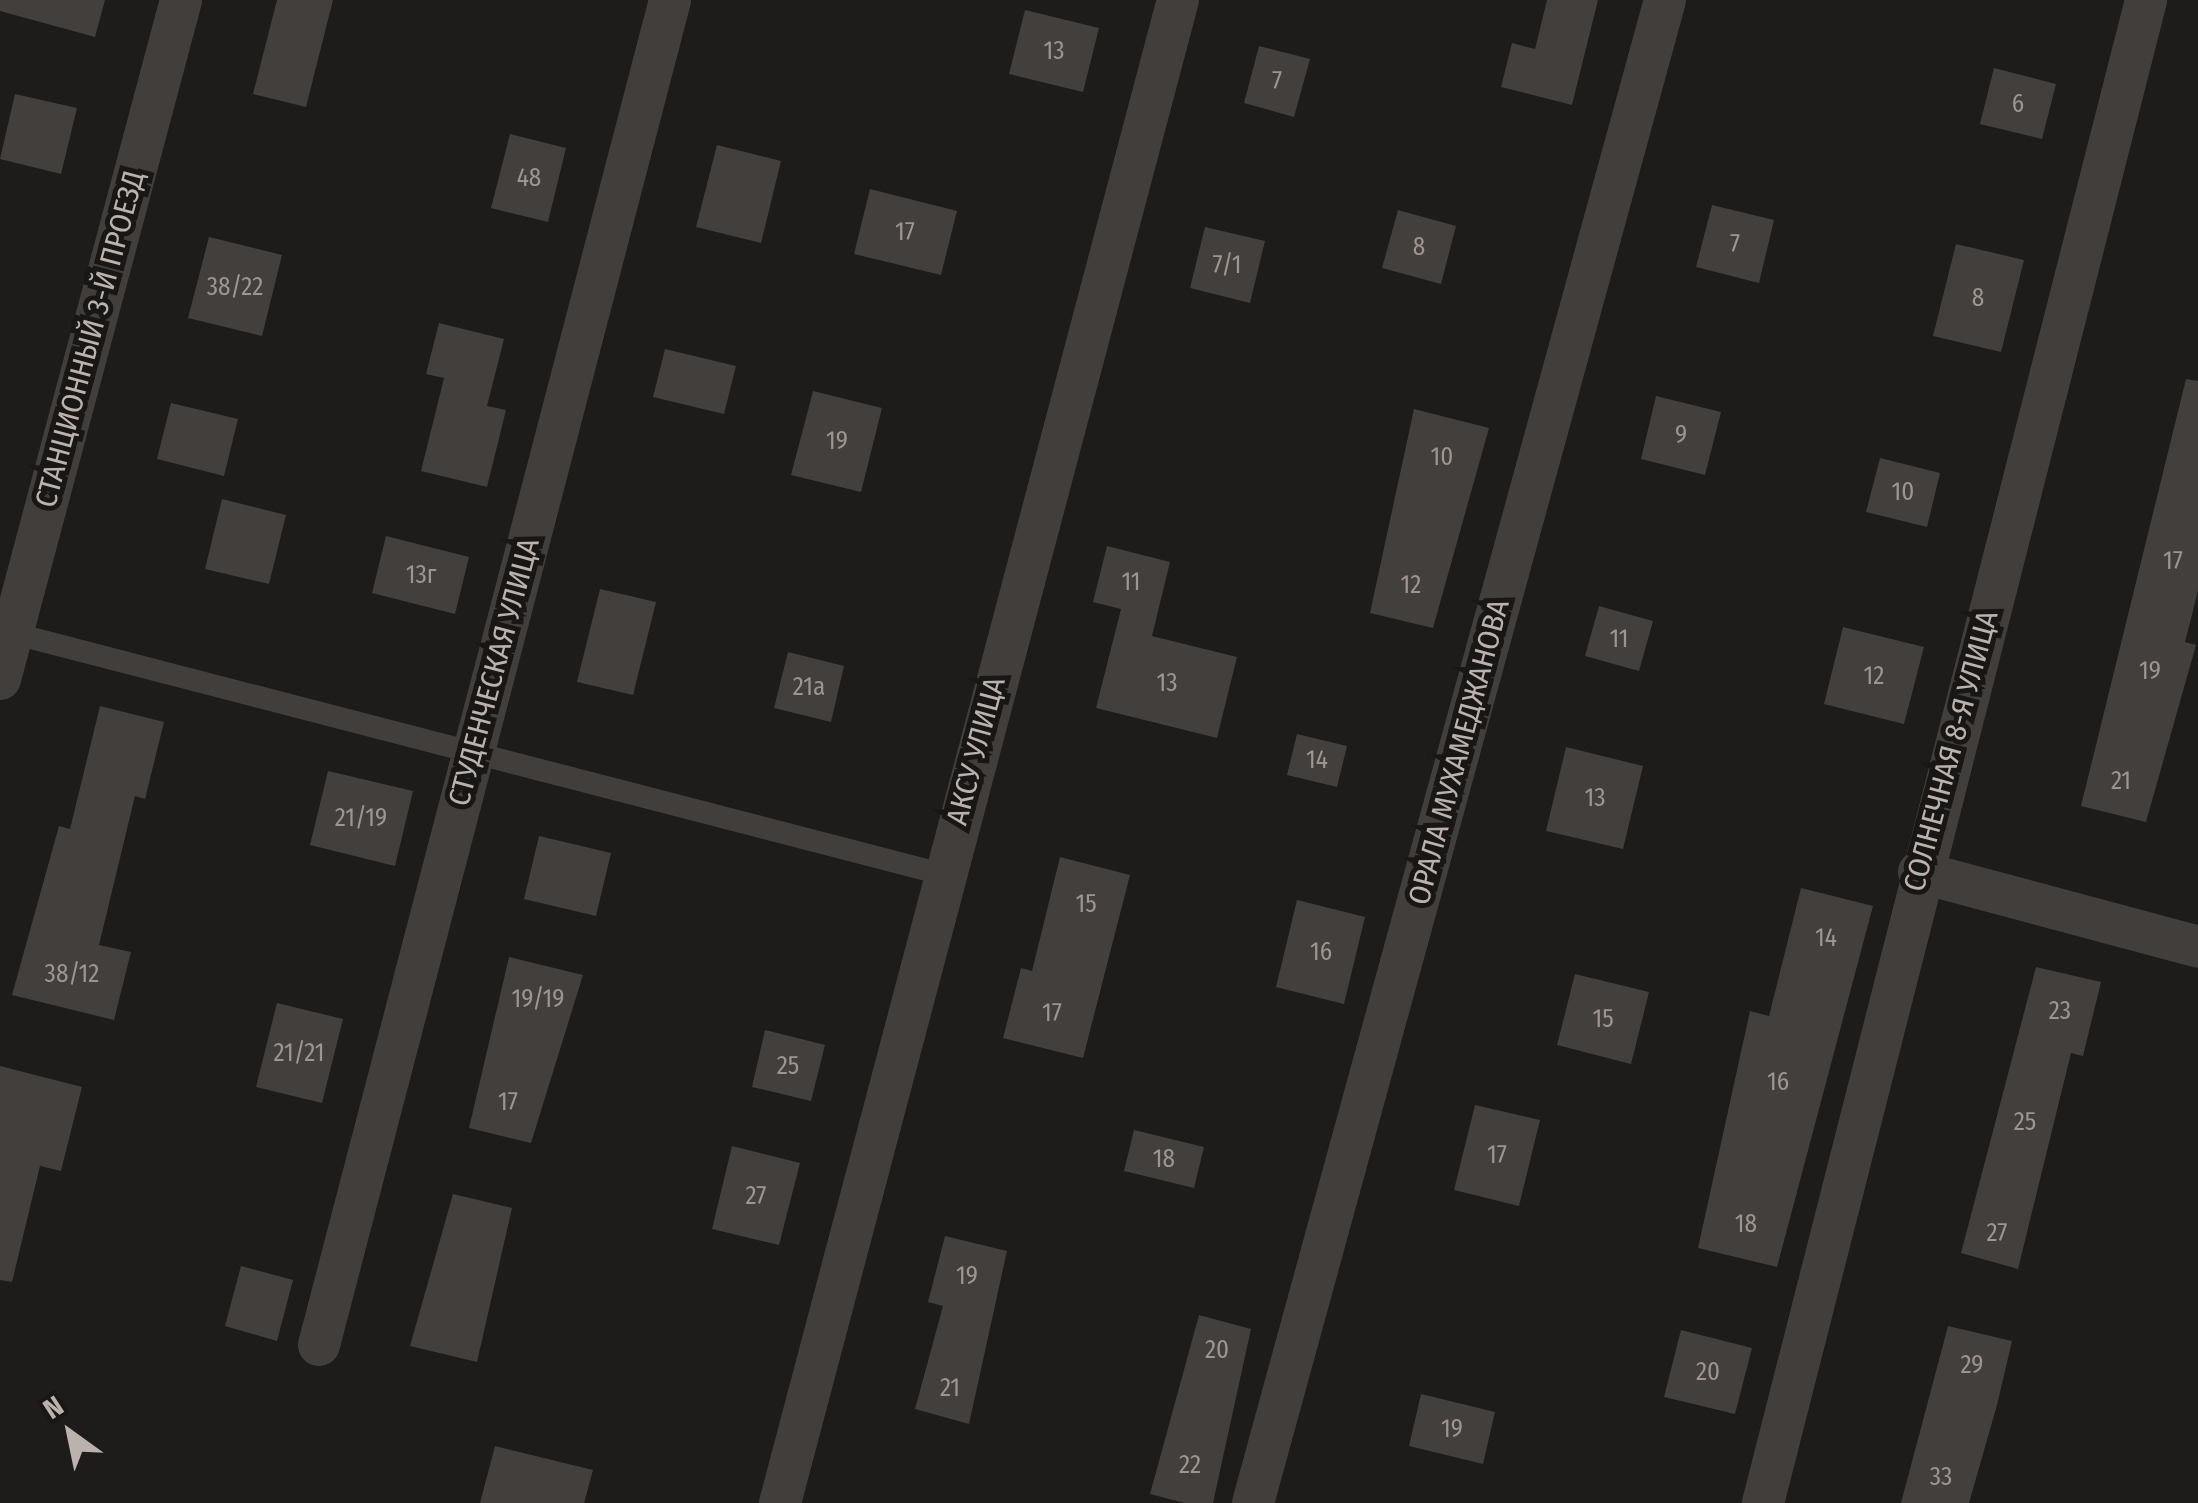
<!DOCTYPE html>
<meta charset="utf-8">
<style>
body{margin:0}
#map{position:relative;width:2198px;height:1503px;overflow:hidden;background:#1d1c1a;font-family:"Fira Sans Condensed",sans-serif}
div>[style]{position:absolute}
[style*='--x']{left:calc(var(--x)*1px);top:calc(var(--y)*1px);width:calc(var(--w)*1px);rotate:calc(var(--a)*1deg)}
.building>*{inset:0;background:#423f3c}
.service>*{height:22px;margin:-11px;padding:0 11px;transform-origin:11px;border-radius:11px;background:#423e3b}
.minor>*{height:42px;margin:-21px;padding:0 21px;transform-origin:21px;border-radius:21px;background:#423e3b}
span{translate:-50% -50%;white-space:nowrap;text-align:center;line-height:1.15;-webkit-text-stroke:10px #181715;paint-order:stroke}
.number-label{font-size:25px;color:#9e9591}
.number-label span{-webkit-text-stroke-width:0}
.street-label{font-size:30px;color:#bcb2ad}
.north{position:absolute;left:20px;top:1383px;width:100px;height:100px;-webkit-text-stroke:8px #181715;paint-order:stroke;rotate:327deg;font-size:28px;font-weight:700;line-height:40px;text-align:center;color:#bcb2ad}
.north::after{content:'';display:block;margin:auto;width:35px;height:45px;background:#bcb2ad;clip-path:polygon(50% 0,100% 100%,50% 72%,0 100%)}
</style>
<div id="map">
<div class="building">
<i style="clip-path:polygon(0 0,105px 0,95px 37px,0 11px)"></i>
<i style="clip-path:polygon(277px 0,333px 0,306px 107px,253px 94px)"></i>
<i style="clip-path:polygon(1547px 0,1598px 0,1572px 105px,1501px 87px,1512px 43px,1535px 49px)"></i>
<i style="clip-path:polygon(1025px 10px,1099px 28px,1083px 92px,1009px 74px)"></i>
<i style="clip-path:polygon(1259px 46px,1310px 59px,1294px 117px,1244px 103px)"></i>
<i style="clip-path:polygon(1994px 68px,2056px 84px,2042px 139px,1980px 124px)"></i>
<i style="clip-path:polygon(15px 94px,77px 108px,61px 174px,0 159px)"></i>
<i style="clip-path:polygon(510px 134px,566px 148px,548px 222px,491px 208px)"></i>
<i style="clip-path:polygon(717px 145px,781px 161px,761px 243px,696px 227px)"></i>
<i style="clip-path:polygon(870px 189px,957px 211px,941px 275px,854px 254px)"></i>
<i style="clip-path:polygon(1712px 205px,1774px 220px,1759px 283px,1696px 267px)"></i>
<i style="clip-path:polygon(1398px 210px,1456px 226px,1441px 284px,1382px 268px)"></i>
<i style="clip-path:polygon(1205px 227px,1265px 241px,1250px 303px,1190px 288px)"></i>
<i style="clip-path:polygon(209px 237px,282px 255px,262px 336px,188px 318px)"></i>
<i style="clip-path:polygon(1956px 244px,2024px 260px,2001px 352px,1933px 336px)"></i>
<i style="clip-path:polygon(439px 323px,504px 339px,487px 406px,506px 410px,487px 487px,421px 471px,444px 378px,426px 374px)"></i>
<i style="clip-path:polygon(665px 349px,736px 366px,724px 414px,653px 397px)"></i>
<i style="clip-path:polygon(2186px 379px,2198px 381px,2198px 591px,2185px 642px,2196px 645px,2146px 822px,2081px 806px)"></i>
<i style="clip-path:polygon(813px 391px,882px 408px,861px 492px,791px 475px)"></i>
<i style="clip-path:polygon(1656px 396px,1721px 412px,1705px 475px,1641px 459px)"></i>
<i style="clip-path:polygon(171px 403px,238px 419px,224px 476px,157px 459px)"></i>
<i style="clip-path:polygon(1414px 409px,1489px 428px,1433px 628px,1370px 613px)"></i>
<i style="clip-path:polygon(1880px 458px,1940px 473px,1927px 527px,1866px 512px)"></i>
<i style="clip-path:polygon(222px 499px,286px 515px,269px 584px,205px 569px)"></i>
<i style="clip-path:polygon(386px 536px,469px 557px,455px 614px,372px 593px)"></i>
<i style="clip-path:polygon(1107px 546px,1170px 562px,1152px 636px,1237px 657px,1217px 738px,1096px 708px,1121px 609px,1093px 602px)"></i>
<i style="clip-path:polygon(600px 589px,656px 602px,633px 695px,577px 682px)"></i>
<i style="clip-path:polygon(1599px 606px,1653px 621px,1639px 671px,1585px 656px)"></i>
<i style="clip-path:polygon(1843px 627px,1924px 647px,1904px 724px,1824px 704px)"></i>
<i style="clip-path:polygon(788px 652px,844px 666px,831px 722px,774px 708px)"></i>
<i style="clip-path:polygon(100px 706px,164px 722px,145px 799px,135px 796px,99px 945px,131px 952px,114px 1020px,12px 995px,59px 826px,70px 829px)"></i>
<i style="clip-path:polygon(1297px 734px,1347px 746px,1337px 787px,1287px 775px)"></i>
<i style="clip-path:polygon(1566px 747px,1643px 766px,1623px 849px,1546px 831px)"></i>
<i style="clip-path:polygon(328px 771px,413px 791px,395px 866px,310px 845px)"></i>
<i style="clip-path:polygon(539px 836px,611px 853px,596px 916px,524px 899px)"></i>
<i style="clip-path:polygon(1060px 857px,1130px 875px,1083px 1058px,1003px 1038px,1021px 968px,1032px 971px)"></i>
<i style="clip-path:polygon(1801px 888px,1873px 906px,1777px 1267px,1698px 1248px,1750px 1011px,1769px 1016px)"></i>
<i style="clip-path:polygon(1297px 900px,1365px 917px,1344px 1004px,1276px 987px)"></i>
<i style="clip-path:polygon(509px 957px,583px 975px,531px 1143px,469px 1128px)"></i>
<i style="clip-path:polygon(2036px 967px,2101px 982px,2083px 1056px,2071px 1053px,2018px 1269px,1961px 1253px)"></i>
<i style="clip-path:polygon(1575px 974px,1649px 992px,1631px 1064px,1557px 1045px)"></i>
<i style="clip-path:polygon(277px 1003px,343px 1019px,322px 1103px,256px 1087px)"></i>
<i style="clip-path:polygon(765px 1030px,825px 1045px,811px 1101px,752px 1087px)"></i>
<i style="clip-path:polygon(0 1066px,82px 1087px,61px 1171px,40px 1166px,12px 1282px,0 1280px)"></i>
<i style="clip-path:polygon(1475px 1105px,1540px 1120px,1519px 1206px,1454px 1190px)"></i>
<i style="clip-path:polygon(1134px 1130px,1204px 1147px,1194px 1188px,1124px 1171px)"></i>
<i style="clip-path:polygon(732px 1146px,800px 1163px,779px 1245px,712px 1229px)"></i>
<i style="clip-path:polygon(453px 1194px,512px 1208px,477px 1362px,410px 1346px)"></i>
<i style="clip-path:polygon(945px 1236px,1007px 1251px,969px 1424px,915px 1409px,943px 1306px,928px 1302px)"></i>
<i style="clip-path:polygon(241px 1266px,293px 1280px,277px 1341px,225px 1326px)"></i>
<i style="clip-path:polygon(1199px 1315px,1251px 1329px,1213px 1503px,1185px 1503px,1150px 1494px)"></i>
<i style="clip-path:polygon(1948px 1326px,2012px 1341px,1997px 1405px,1969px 1503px,1901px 1503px)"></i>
<i style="clip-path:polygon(1681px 1330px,1752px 1348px,1735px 1414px,1664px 1397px)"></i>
<i style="clip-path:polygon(1421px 1394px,1495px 1412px,1483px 1464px,1409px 1446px)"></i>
<i style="clip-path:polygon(495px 1446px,593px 1470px,584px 1503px,480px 1503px)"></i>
</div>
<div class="service">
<i style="--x:12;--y:633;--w:961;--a:14.53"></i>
</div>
<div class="minor">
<i style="--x:0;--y:679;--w:703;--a:-75.07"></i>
<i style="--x:1919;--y:872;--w:289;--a:15"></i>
<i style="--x:319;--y:1345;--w:1390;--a:-75.37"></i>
<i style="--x:780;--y:1503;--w:1555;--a:-75.17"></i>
<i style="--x:1253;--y:1503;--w:1558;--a:-74.67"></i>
<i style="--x:1763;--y:1503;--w:1551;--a:-75.7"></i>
</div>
<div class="number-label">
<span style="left:1054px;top:51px">13</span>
<span style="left:1277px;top:81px">7</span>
<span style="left:2018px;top:104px">6</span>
<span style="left:529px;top:178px">48</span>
<span style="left:905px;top:232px">17</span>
<span style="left:1735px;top:244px">7</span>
<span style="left:1419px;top:247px">8</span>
<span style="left:1227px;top:265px">7/1</span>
<span style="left:235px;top:287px">38/22</span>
<span style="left:1978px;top:298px">8</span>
<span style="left:1681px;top:435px">9</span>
<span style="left:837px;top:441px">19</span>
<span style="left:1442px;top:457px">10</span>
<span style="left:1903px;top:492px">10</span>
<span style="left:2173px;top:561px">17</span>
<span style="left:421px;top:575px">13г</span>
<span style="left:1131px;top:582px">11</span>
<span style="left:1411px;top:585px">12</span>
<span style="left:1619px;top:639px">11</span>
<span style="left:2150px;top:671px">19</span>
<span style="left:1874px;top:676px">12</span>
<span style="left:1167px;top:683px">13</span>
<span style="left:809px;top:687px">21а</span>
<span style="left:1317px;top:760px">14</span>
<span style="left:2121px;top:781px">21</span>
<span style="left:1595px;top:798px">13</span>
<span style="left:361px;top:818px">21/19</span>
<span style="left:1086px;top:904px">15</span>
<span style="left:1826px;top:938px">14</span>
<span style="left:1321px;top:952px">16</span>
<span style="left:72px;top:974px">38/12</span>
<span style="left:538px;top:999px">19/19</span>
<span style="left:2060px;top:1011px">23</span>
<span style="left:1052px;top:1013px">17</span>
<span style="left:1603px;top:1019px">15</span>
<span style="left:299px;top:1053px">21/21</span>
<span style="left:788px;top:1066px">25</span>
<span style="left:1778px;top:1082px">16</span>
<span style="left:508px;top:1102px">17</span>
<span style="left:2025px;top:1122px">25</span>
<span style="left:1497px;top:1155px">17</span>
<span style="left:1164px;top:1159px">18</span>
<span style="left:756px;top:1196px">27</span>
<span style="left:1746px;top:1224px">18</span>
<span style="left:1997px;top:1233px">27</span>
<span style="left:967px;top:1276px">19</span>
<span style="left:1217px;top:1350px">20</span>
<span style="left:1972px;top:1365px">29</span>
<span style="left:1708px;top:1372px">20</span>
<span style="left:950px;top:1388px">21</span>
<span style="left:1452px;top:1429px">19</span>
<span style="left:1190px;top:1465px">22</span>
<span style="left:1941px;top:1477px">33</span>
</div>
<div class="street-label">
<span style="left:90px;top:339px;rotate:-75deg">СТАНЦИОННЫЙ 3-Й ПРОЕЗД</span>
<span style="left:494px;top:672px;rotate:-75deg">СТУДЕНЧЕСКАЯ УЛИЦА</span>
<span style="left:976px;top:751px;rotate:-75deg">АКСУ УЛИЦА</span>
<span style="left:1951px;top:751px;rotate:-75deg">СОЛНЕЧНАЯ 8-Я УЛИЦА</span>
<span style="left:1459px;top:752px;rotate:-75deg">ОРАЛА МУХАМЕДЖАНОВА</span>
</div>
<div class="north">N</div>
</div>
